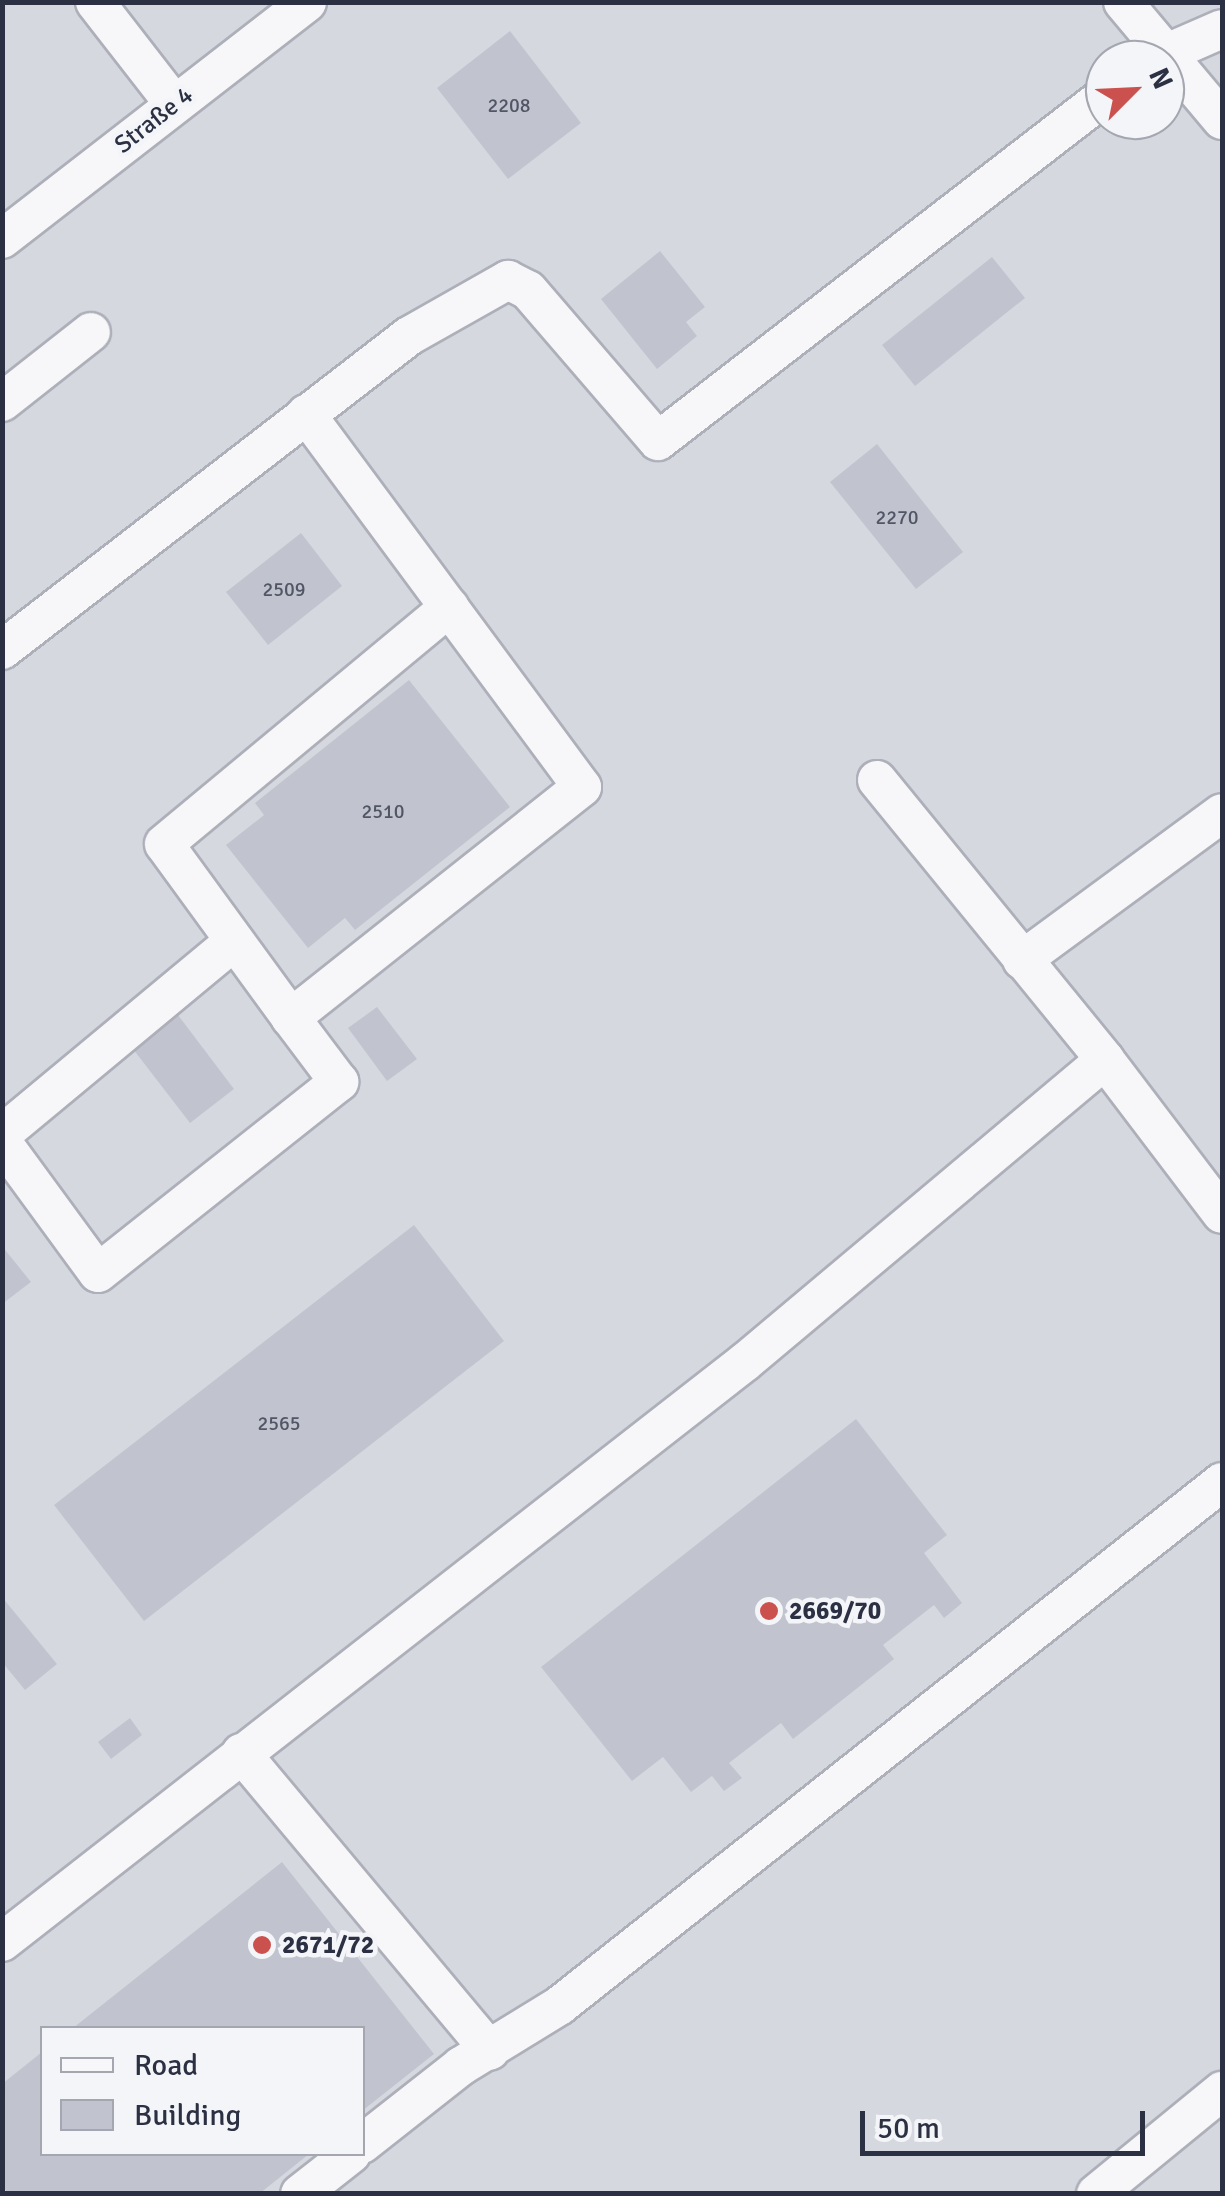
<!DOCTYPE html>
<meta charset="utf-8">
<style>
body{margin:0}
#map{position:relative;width:1225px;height:2196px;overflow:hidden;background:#e4e6eb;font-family:Signika,sans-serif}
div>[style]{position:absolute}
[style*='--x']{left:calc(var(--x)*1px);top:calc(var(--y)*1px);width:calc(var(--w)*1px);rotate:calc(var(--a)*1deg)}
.built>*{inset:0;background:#d6d8e0}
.building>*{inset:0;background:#c1c4ce}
.roads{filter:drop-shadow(2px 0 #adafb9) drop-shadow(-2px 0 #adafb9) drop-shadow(0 2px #adafb9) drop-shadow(0 -2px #adafb9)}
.minor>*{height:38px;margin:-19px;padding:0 19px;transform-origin:19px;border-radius:19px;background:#f7f7fa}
.dots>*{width:28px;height:28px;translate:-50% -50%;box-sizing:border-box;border:5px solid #f4f5f8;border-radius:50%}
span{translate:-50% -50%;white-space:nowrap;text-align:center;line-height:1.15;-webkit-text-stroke:9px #f4f5f8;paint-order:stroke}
.number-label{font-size:20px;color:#515566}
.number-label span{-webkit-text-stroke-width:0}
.street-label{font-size:25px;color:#2c3043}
.poi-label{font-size:25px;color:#2c3043;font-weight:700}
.left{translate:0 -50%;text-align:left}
.frame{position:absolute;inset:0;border:5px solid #2c3043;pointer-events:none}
.legend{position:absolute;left:40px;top:2026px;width:325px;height:130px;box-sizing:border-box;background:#f4f5f8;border:2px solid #a4a6b0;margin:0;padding:12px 18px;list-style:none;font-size:30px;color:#2c3043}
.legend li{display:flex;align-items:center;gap:20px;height:50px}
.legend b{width:50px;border:2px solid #a4a6b0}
.north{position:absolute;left:1085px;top:40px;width:100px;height:100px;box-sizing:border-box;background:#f4f5f8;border:2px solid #a4a6b0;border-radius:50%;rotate:66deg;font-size:28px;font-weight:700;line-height:40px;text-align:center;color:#2c3043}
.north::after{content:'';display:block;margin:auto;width:35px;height:45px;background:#cb514f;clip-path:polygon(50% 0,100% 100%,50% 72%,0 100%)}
.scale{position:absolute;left:860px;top:2111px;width:285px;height:45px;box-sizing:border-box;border:5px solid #2c3043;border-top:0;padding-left:12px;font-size:30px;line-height:35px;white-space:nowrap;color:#2c3043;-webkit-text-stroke:8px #f4f5f8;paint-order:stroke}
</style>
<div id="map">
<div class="built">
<i style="clip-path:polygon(evenodd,3px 3px,1222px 3px,1222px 2193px,3px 2193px,3px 3px,1105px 60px,1165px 60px,1165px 120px,1105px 120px,1105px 60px,3px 3px,42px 2028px,362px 2028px,362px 2154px,42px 2154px,42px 2028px)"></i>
</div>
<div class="building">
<i style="clip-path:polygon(510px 31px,581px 123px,508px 179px,437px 88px)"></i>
<i style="clip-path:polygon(660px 251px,705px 307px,686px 322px,697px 336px,657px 369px,601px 299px)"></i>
<i style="clip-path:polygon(992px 257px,1025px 298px,915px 386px,882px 345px)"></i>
<i style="clip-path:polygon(877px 444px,963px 552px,916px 589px,830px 482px)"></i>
<i style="clip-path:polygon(301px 533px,342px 586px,268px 645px,226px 592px)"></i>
<i style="clip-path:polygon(409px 680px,510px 807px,355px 930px,345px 918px,308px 948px,226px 845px,264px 815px,255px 803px)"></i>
<i style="clip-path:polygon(377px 1007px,417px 1059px,387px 1081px,348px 1028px)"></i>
<i style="clip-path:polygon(178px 1015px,234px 1089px,190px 1123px,133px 1049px)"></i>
<i style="clip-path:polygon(414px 1225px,504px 1341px,144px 1621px,54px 1505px)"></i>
<i style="clip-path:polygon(2px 1246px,31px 1282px,2px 1304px)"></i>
<i style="clip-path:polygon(856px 1419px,947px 1535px,924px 1553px,962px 1603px,944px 1618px,934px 1605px,883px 1645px,894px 1659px,793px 1739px,781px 1723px,729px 1763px,742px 1778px,724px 1791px,712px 1776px,691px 1792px,663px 1757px,632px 1781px,541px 1667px)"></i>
<i style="clip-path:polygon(2px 1597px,57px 1664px,25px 1690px,2px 1662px)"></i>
<i style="clip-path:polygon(130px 1718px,142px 1735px,111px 1759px,98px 1742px)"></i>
<i style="clip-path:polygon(282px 1862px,434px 2054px,362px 2111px,362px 2028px,73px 2028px)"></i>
<i style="clip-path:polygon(42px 2052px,42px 2154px,309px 2154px,259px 2194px,9px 2194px,2px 2186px,2px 2084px)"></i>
</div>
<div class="roads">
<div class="minor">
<i style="--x:95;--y:2;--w:129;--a:52.2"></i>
<i style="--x:1123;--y:2;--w:154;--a:50"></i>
<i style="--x:1151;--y:60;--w:77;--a:-23.6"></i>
<i style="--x:2;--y:239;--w:386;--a:-37.8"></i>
<i style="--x:2;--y:402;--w:113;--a:-38.2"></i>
<i style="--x:306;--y:414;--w:464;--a:53.5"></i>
<i style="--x:582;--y:787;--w:372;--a:141.6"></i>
<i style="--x:291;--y:1018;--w:215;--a:-126.1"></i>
<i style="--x:164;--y:844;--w:371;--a:-39.7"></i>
<i style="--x:2;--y:650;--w:514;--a:-37.65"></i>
<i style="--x:409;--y:336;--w:114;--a:-29.5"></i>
<i style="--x:508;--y:280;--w:22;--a:27"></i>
<i style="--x:528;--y:290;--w:199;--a:49.3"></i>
<i style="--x:658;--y:441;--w:565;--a:-37.66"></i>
<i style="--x:877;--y:780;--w:361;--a:50.8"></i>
<i style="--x:1022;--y:960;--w:248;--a:-36.3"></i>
<i style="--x:2;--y:1134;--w:298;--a:-39.7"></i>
<i style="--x:2;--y:1142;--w:162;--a:53.8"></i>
<i style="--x:98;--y:1273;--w:308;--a:-38.4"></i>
<i style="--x:339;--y:1082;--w:80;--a:-126.9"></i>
<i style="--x:241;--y:1753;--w:388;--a:50.1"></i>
<i style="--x:2;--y:1942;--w:943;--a:-37.98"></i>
<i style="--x:745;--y:1362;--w:470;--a:-40"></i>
<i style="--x:1105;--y:1060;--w:193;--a:52.8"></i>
<i style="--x:362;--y:2144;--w:126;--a:-38.2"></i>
<i style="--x:461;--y:2066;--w:115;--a:-31.5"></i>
<i style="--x:559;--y:2006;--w:845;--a:-38.32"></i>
<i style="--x:300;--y:2194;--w:65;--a:-38.1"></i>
<i style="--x:1096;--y:2194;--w:163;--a:-39.3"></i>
</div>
</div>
<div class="dots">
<i style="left:769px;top:1611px;background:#cb514f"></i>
<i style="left:262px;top:1945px;background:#cb514f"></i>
</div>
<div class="number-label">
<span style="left:509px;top:105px">2208</span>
<span style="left:897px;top:517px">2270</span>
<span style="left:284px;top:589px">2509</span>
<span style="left:383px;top:811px">2510</span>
<span style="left:279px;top:1423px">2565</span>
</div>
<div class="street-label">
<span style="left:154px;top:120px;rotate:-38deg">Straße 4</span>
</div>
<div class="poi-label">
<span class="left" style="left:789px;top:1611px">2669/70</span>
<span class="left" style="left:282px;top:1945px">2671/72</span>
</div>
<div class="frame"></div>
<ul class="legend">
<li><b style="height:12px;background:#f7f7fa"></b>Road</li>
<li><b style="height:28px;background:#c1c4ce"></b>Building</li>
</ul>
<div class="north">N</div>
<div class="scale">50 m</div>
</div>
